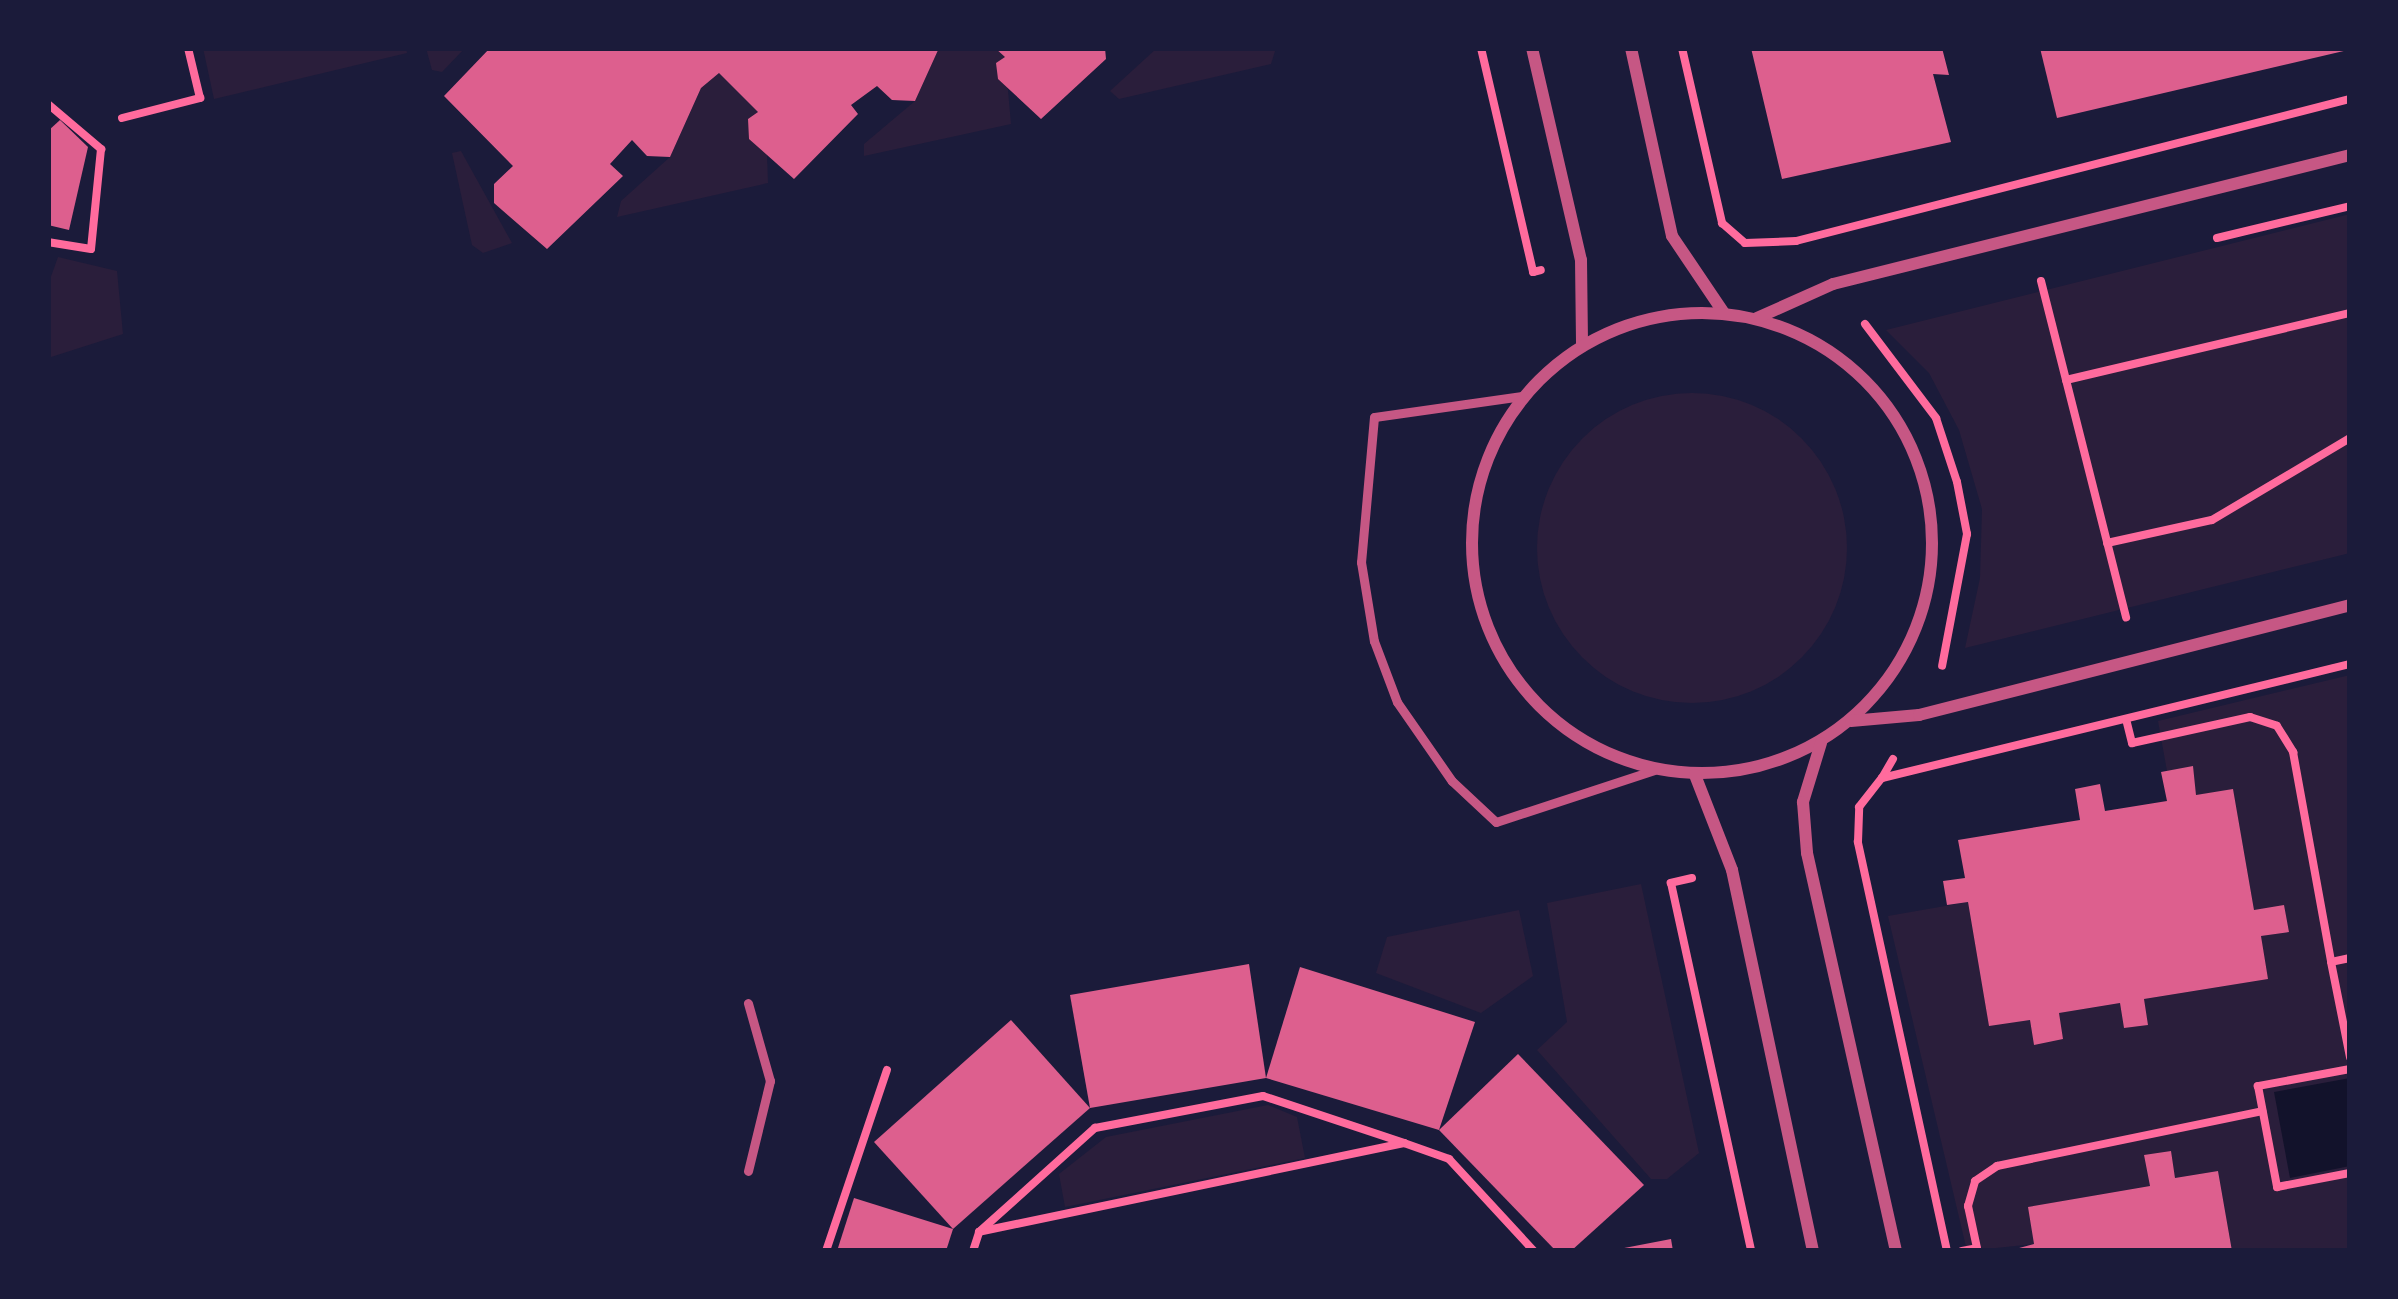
<!DOCTYPE html>
<style>
body{margin:0}
#map{position:relative;width:2398px;height:1299px;overflow:hidden;background:#1b1b3a;font-family:"DM Sans",sans-serif}
div>[style]{position:absolute}
[style*='--x']{left:calc(var(--x)*1px);top:calc(var(--y)*1px);width:calc(var(--w)*1px);rotate:calc(var(--a)*1deg)}
.green>*{inset:0;background:#2a1e3b}
.round{border-radius:50%}
.water>*{inset:0;background:#12122b}
.building>*{inset:0;background:#dd5f8e}
.path>*{height:8px;margin:-4px;padding:0 4px;transform-origin:4px;border-radius:4px;background:#ff6b9d}
.service>*{height:9px;margin:-4.5px;padding:0 4.5px;transform-origin:4.5px;border-radius:4.5px;background:#c65784}
.minor>*{height:12px;margin:-6px;padding:0 6px;transform-origin:6px;border-radius:6px;background:#c65784}
.minor>.ring{margin:-6px;padding:0;box-sizing:content-box;background:none;border:12px solid #c65784;border-radius:50%}
span{translate:-50% -50%;white-space:nowrap;text-align:center;line-height:1.15;-webkit-text-stroke:12px #1b1b3a;paint-order:stroke}
.frame{position:absolute;inset:0;border:51px solid #1b1b3a;pointer-events:none}
</style>
<div id="map">
<div class="green">
<i style="clip-path:polygon(203px 48px,406px 48px,407px 53px,214px 99px)"></i>
<i style="clip-path:polygon(426px 48px,465px 48px,442px 72px,432px 70px)"></i>
<i style="clip-path:polygon(939px 48px,995px 48px,1005px 57px,1011px 124px,864px 156px,864px 144px,915px 101px)"></i>
<i style="clip-path:polygon(1157px 48px,1276px 48px,1271px 64px,1119px 99px,1110px 91px)"></i>
<i style="clip-path:polygon(719px 73px,758px 112px,749px 119px,767px 155px,768px 183px,617px 217px,621px 201px,670px 157px,701px 88px)"></i>
<i style="clip-path:polygon(461px 151px,512px 243px,483px 253px,472px 245px,452px 153px)"></i>
<i style="clip-path:polygon(2350px 214px,2350px 553px,1965px 648px,1980px 578px,1982px 509px,1959px 430px,1929px 373px,1886px 330px)"></i>
<i style="clip-path:polygon(58px 257px,117px 271px,123px 334px,48px 358px,48px 285px)"></i>
<i class="round" style="left:1537px;top:393px;width:310px;height:310px"></i>
<i style="clip-path:polygon(2350px 675px,2350px 1251px,2232px 1251px,2218px 1171px,2175px 1178px,2170px 1151px,2144px 1156px,2150px 1186px,2029px 1207px,2034px 1244px,1967px 1251px,1888px 916px,1968px 902px,1989px 1025px,2030px 1020px,2034px 1045px,2059px 1013px,2120px 1003px,2124px 1028px,2147px 1025px,2144px 999px,2267px 979px,2261px 936px,2289px 932px,2284px 906px,2254px 910px,2233px 790px,2196px 795px,2192px 767px,2167px 771px,2158px 721px)"></i>
<i style="clip-path:polygon(1641px 884px,1699px 1153px,1667px 1179px,1651px 1179px,1537px 1050px,1567px 1022px,1547px 903px)"></i>
<i style="clip-path:polygon(1519px 910px,1533px 976px,1481px 1013px,1376px 973px,1387px 937px)"></i>
<i style="clip-path:polygon(1268px 1105px,1297px 1117px,1305px 1158px,1065px 1207px,1059px 1174px,1106px 1137px)"></i>
</div>
<div class="water">
<i style="clip-path:polygon(2350px 1078px,2350px 1166px,2290px 1178px,2274px 1092px)"></i>
</div>
<div class="building">
<i style="clip-path:polygon(490px 48px,939px 48px,915px 101px,892px 100px,877px 86px,851px 105px,858px 114px,794px 179px,749px 139px,748px 119px,758px 112px,719px 73px,701px 88px,670px 157px,647px 156px,632px 140px,610px 164px,623px 176px,547px 249px,494px 203px,494px 184px,513px 166px,444px 96px)"></i>
<i style="clip-path:polygon(995px 48px,1105px 48px,1106px 59px,1041px 119px,998px 79px,996px 63px,1005px 57px)"></i>
<i style="clip-path:polygon(1751px 48px,1942px 48px,1949px 75px,1933px 74px,1951px 142px,1782px 179px)"></i>
<i style="clip-path:polygon(2040px 48px,2348px 48px,2348px 50px,2057px 118px)"></i>
<i style="clip-path:polygon(60px 120px,88px 147px,69px 230px,48px 225px,48px 131px)"></i>
<i style="clip-path:polygon(2193px 766px,2196px 795px,2233px 789px,2254px 910px,2284px 905px,2289px 932px,2261px 936px,2268px 979px,2144px 999px,2148px 1025px,2124px 1028px,2120px 1003px,2059px 1013px,2063px 1039px,2034px 1045px,2030px 1020px,1989px 1026px,1968px 902px,1947px 905px,1943px 881px,1965px 878px,1958px 840px,2080px 820px,2075px 789px,2100px 784px,2105px 811px,2167px 801px,2161px 772px)"></i>
<i style="clip-path:polygon(1249px 964px,1266px 1078px,1090px 1108px,1070px 995px)"></i>
<i style="clip-path:polygon(1300px 967px,1475px 1022px,1439px 1130px,1266px 1078px)"></i>
<i style="clip-path:polygon(1011px 1020px,1090px 1108px,953px 1229px,874px 1142px)"></i>
<i style="clip-path:polygon(1518px 1054px,1644px 1185px,1571px 1251px,1556px 1251px,1439px 1130px)"></i>
<i style="clip-path:polygon(2171px 1151px,2175px 1178px,2218px 1171px,2232px 1251px,2008px 1251px,2034px 1244px,2028px 1207px,2150px 1186px,2144px 1155px)"></i>
<i style="clip-path:polygon(854px 1198px,953px 1229px,946px 1251px,837px 1251px)"></i>
<i style="clip-path:polygon(1671px 1239px,1673px 1251px,1619px 1251px,1619px 1249px)"></i>
</div>
<div class="path">
<i style="--x:1481;--y:48;--w:230;--a:76.9"></i>
<i style="--x:1533;--y:272;--w:8;--a:-14"></i>
<i style="--x:1682;--y:48;--w:180;--a:77.1"></i>
<i style="--x:1722;--y:223;--w:30;--a:41"></i>
<i style="--x:1745;--y:243;--w:51;--a:-2.2"></i>
<i style="--x:1796;--y:241;--w:572;--a:-14.38"></i>
<i style="--x:48;--y:104;--w:70;--a:40.3"></i>
<i style="--x:101;--y:149;--w:100;--a:95.7"></i>
<i style="--x:91;--y:249;--w:44;--a:-170.8"></i>
<i style="--x:122;--y:118;--w:81;--a:-14.4"></i>
<i style="--x:200;--y:98;--w:51;--a:-103.5"></i>
<i style="--x:2217;--y:238;--w:137;--a:-13.5"></i>
<i style="--x:2041;--y:281;--w:347;--a:75.8"></i>
<i style="--x:1865;--y:324;--w:118;--a:52.9"></i>
<i style="--x:1936;--y:418;--w:67;--a:71.8"></i>
<i style="--x:1957;--y:482;--w:53;--a:79.1"></i>
<i style="--x:1967;--y:534;--w:134;--a:100.7"></i>
<i style="--x:2066;--y:380;--w:292;--a:-13.3"></i>
<i style="--x:2107;--y:543;--w:107;--a:-12.4"></i>
<i style="--x:2212;--y:520;--w:161;--a:-30.7"></i>
<i style="--x:2126;--y:719;--w:25;--a:76"></i>
<i style="--x:2132;--y:743;--w:121;--a:-12.4"></i>
<i style="--x:2250;--y:717;--w:28;--a:18"></i>
<i style="--x:2277;--y:726;--w:31;--a:58"></i>
<i style="--x:2293;--y:752;--w:213;--a:79.7"></i>
<i style="--x:1882;--y:778;--w:22;--a:-60"></i>
<i style="--x:1692;--y:878;--w:22;--a:167"></i>
<i style="--x:1671;--y:883;--w:377;--a:77.7"></i>
<i style="--x:2350;--y:958;--w:19;--a:168"></i>
<i style="--x:2331;--y:962;--w:97;--a:78.7"></i>
<i style="--x:2350;--y:1069;--w:94;--a:169.5"></i>
<i style="--x:2258;--y:1086;--w:103;--a:79.3"></i>
<i style="--x:2277;--y:1187;--w:74;--a:-10.9"></i>
<i style="--x:1404;--y:1143;--w:48;--a:19.6"></i>
<i style="--x:1449;--y:1159;--w:125;--a:47.3"></i>
<i style="--x:826;--y:1251;--w:191;--a:-71.4"></i>
<i style="--x:973;--y:1251;--w:20;--a:-72"></i>
<i style="--x:979;--y:1232;--w:156;--a:-41.9"></i>
<i style="--x:1095;--y:1128;--w:171;--a:-10.8"></i>
<i style="--x:1263;--y:1096;--w:149;--a:18.4"></i>
<i style="--x:1404;--y:1143;--w:434;--a:168.2"></i>
<i style="--x:1947;--y:1251;--w:419;--a:-102.3"></i>
<i style="--x:1858;--y:842;--w:35;--a:-88"></i>
<i style="--x:1859;--y:807;--w:37;--a:-52"></i>
<i style="--x:1882;--y:778;--w:482;--a:-13.7"></i>
<i style="--x:1962;--y:1251;--w:15;--a:-11"></i>
<i style="--x:1977;--y:1248;--w:43;--a:-102.1"></i>
<i style="--x:1968;--y:1206;--w:26;--a:-74"></i>
<i style="--x:1975;--y:1181;--w:27;--a:-34"></i>
<i style="--x:1997;--y:1166;--w:271;--a:-11.7"></i>
</div>
<div class="service">
<i style="--x:1522;--y:396;--w:149;--a:171.9"></i>
<i style="--x:1374;--y:417;--w:146;--a:95.1"></i>
<i style="--x:1361;--y:562;--w:80;--a:80.7"></i>
<i style="--x:1374;--y:641;--w:65;--a:69.3"></i>
<i style="--x:1397;--y:702;--w:96;--a:55.2"></i>
<i style="--x:1452;--y:781;--w:60;--a:43"></i>
<i style="--x:1496;--y:822;--w:166;--a:-18.2"></i>
<i style="--x:748;--y:1171;--w:93;--a:-76.3"></i>
<i style="--x:770;--y:1081;--w:81;--a:-105.8"></i>
</div>
<div class="minor">
<i style="--x:1532;--y:48;--w:218;--a:77"></i>
<i style="--x:1581;--y:260;--w:85;--a:89.3"></i>
<i style="--x:1631;--y:48;--w:192;--a:77.7"></i>
<i style="--x:1672;--y:236;--w:93;--a:56"></i>
<i class="ring" style="left:1472px;top:313px;width:448px;height:448px"></i>
<i style="--x:1757;--y:318;--w:83;--a:-24.1"></i>
<i style="--x:1833;--y:284;--w:533;--a:-14.01"></i>
<i style="--x:1851;--y:721;--w:68;--a:-5"></i>
<i style="--x:1919;--y:715;--w:445;--a:-14.3"></i>
<i style="--x:1821;--y:743;--w:62;--a:107"></i>
<i style="--x:1803;--y:802;--w:51;--a:85.5"></i>
<i style="--x:1807;--y:853;--w:408;--a:77.4"></i>
<i style="--x:1695;--y:775;--w:102;--a:68.7"></i>
<i style="--x:1732;--y:870;--w:390;--a:78"></i>
</div>
<div class="frame"></div>
</div>
